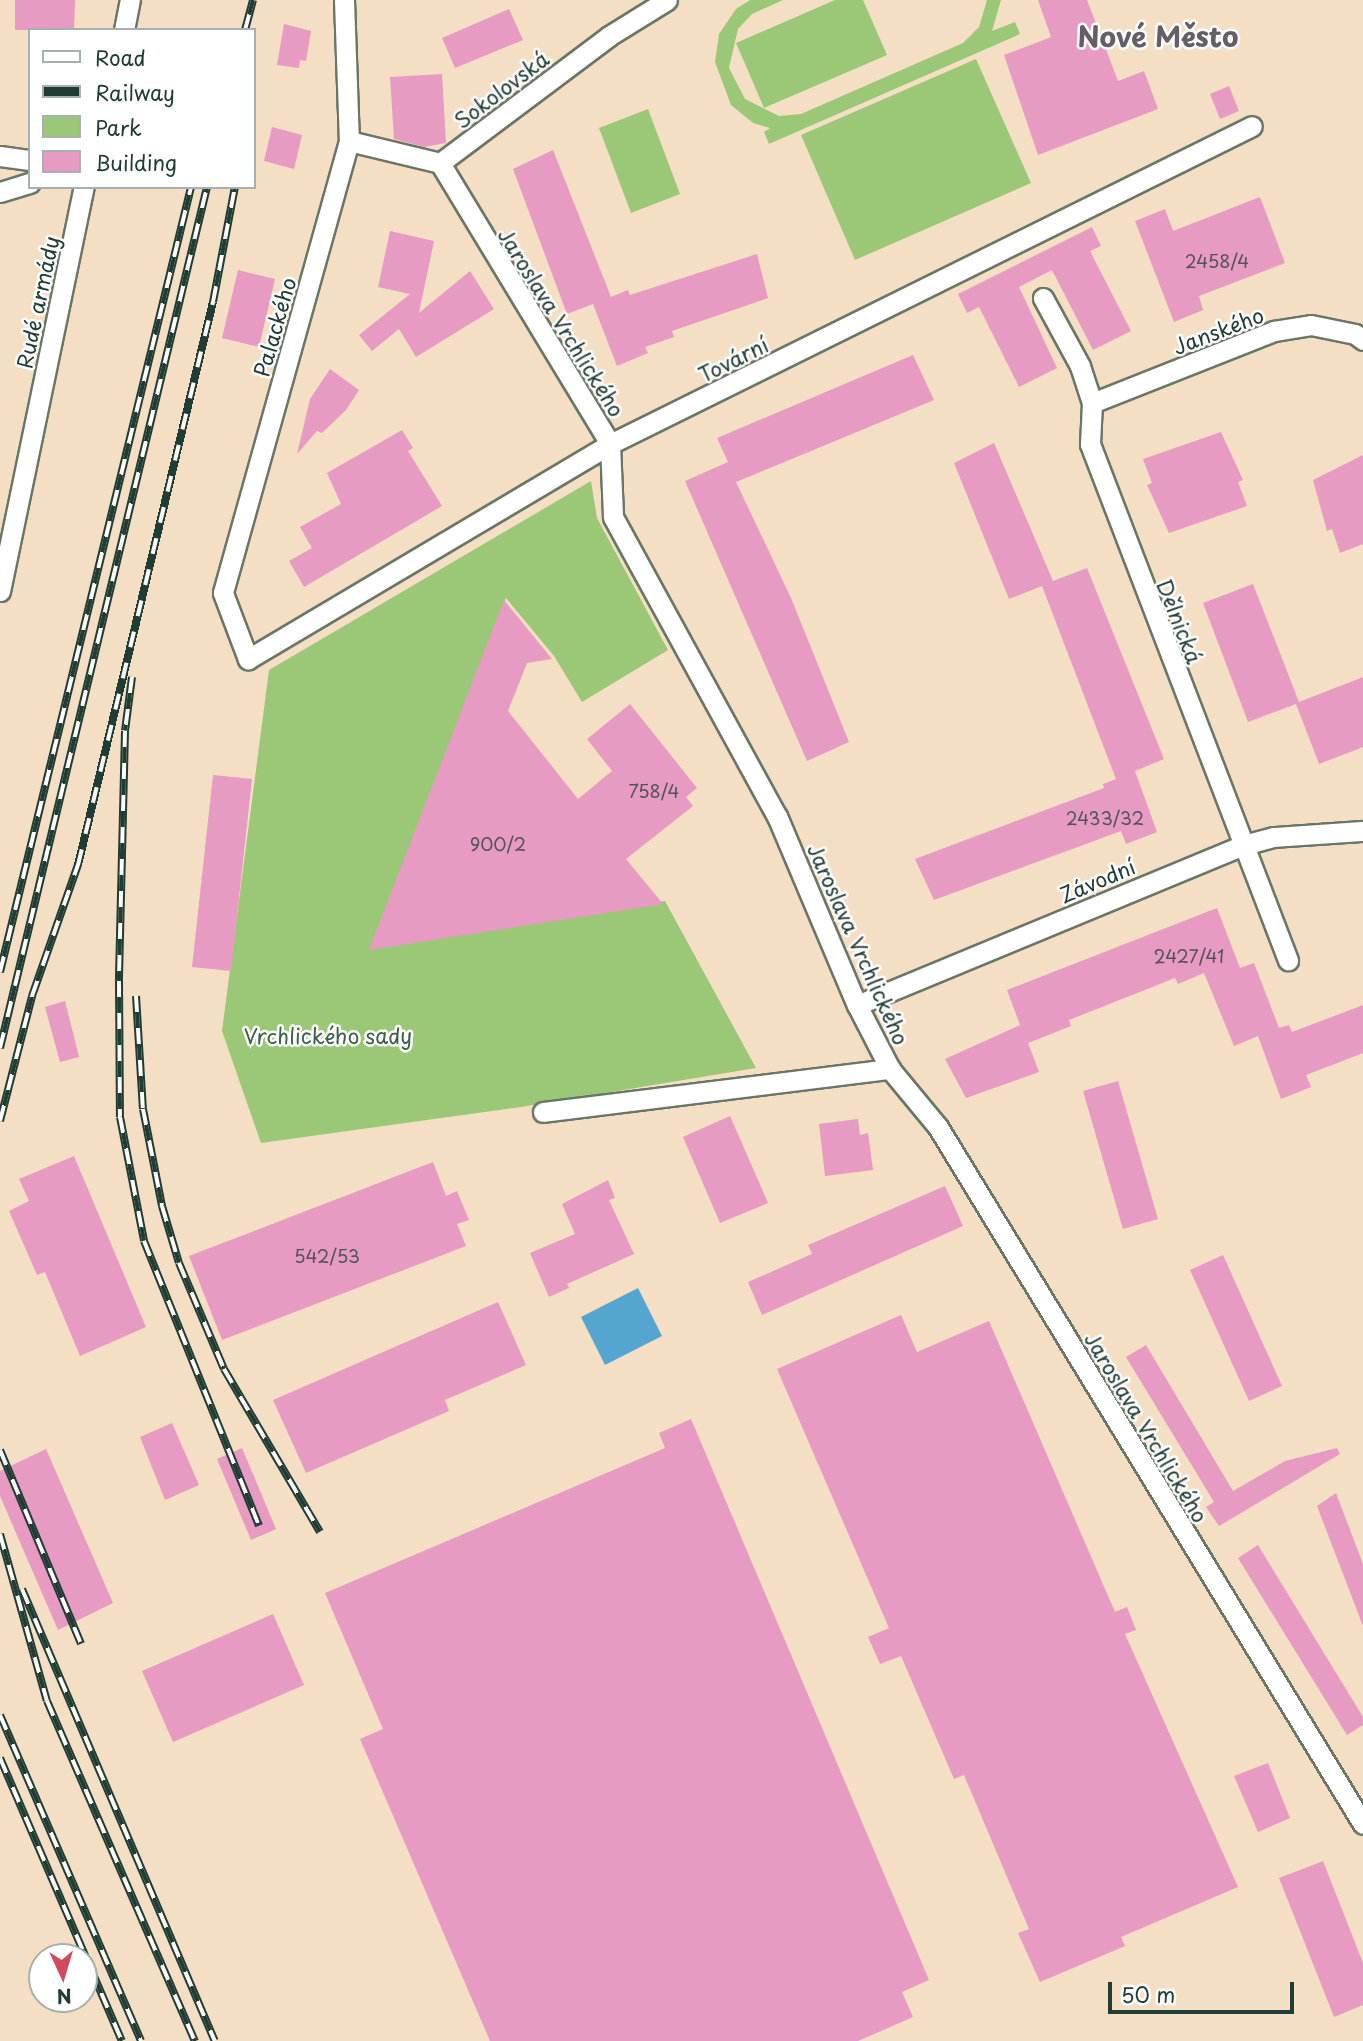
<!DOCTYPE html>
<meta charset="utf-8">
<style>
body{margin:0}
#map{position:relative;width:1363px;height:2041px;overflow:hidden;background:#f5dfc4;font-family:"Playpen Sans",sans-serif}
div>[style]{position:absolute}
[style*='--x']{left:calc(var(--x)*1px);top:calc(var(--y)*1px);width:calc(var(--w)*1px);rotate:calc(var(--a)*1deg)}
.green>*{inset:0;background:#9bc876}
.water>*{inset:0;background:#54a5cf}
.building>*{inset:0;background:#e79ac2}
.roads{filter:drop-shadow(2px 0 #6a7666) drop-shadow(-2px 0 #6a7666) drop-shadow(0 2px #6a7666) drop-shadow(0 -2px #6a7666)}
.street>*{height:19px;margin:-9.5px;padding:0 9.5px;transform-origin:9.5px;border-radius:9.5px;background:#fff}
.rail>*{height:8px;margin-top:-4px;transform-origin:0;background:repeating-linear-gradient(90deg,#fff 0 16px,#1f3d34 0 32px);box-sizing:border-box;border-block:2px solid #1f3d34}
span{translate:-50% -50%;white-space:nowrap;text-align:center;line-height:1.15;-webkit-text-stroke:5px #fff;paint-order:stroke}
.number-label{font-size:18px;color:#515458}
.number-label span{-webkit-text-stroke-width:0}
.street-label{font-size:21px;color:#1f3d34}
.park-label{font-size:21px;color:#3e6044}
.district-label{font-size:28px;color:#655e66;font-weight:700}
.legend{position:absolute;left:28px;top:28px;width:228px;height:161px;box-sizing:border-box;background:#fff;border:2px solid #a5b1ae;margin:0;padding:9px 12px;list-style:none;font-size:21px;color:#1f3d34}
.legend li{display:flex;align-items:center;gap:14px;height:35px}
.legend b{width:35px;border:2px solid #a5b1ae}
.north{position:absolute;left:28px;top:1943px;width:70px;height:70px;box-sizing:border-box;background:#fff;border:2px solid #a5b1ae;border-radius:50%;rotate:176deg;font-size:19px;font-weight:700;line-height:28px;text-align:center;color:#1f3d34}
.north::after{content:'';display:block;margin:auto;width:24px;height:32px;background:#d1495b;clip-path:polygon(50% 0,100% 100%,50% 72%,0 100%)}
.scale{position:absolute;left:1108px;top:1982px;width:186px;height:32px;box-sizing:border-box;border:4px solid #1f3d34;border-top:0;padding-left:9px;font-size:21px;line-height:24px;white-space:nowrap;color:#1f3d34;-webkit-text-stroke:5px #fff;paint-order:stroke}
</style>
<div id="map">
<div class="green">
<i style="clip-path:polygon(750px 0,783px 0,752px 14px,738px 29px,729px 68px,745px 99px,779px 116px,801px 114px,963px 43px,979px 27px,987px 0,1001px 0,992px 31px,1015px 22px,1020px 34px,769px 144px,764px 132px,770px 128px,753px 123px,731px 105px,715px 62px,719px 34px,736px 9px)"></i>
<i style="clip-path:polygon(835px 0,863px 0,887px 55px,764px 108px,736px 43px)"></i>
<i style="clip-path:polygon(976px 59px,1031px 183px,855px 260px,801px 135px)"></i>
<i style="clip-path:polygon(648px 109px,680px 194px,631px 213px,599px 128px)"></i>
<i style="clip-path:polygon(591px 481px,597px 518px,668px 650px,582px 702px,554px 656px,506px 598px,371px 946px,665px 901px,756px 1068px,521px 1107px,261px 1143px,222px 1031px,269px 670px)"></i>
</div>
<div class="water">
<i style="clip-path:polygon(638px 1288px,662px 1336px,605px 1365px,581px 1317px)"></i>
</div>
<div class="building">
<i style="clip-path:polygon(15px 0,75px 0,74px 30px,15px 30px)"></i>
<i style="clip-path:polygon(1038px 0,1087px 0,1118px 81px,1144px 71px,1158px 109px,1038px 155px,1004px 55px,1051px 37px)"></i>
<i style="clip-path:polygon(509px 9px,523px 40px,455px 68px,442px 38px)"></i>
<i style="clip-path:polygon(284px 24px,311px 31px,306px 61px,300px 60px,299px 68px,277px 65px)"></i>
<i style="clip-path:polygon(442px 74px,446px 143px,424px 147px,394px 139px,390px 77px)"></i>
<i style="clip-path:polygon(1229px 86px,1239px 111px,1220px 119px,1210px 94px)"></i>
<i style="clip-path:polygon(272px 127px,302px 135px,294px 169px,264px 161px)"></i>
<i style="clip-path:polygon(553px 150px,611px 297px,628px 290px,630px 295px,757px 254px,768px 298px,672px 331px,674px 337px,645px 347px,648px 353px,617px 366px,593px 304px,567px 314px,513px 169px)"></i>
<i style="clip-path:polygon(1260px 197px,1285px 263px,1199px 296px,1203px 310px,1174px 322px,1135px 221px,1165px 209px,1173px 231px)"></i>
<i style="clip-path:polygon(1092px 227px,1101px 246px,1090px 251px,1131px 331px,1093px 350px,1052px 270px,1019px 287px,1057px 368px,1019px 387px,979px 307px,967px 313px,958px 294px)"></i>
<i style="clip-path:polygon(390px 231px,434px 241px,419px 313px,470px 271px,494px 309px,416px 357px,399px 329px,372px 351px,359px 335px,410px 294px,378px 287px)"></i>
<i style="clip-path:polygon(238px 270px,275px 279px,259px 347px,222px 338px)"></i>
<i style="clip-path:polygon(913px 355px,934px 400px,736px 482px,791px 598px,849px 742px,807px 761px,685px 481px,728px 462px,717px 438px)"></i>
<i style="clip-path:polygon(330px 369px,359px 390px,346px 410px,322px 433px,317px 431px,297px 454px,310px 399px)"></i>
<i style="clip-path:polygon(402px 430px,413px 448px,408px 451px,442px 506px,304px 587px,289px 561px,312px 548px,300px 527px,341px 504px,327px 473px)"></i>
<i style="clip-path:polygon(1221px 432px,1243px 480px,1238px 482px,1247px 506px,1169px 533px,1147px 485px,1152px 483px,1143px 459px)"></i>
<i style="clip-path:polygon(994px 443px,1053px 581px,1087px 568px,1164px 759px,1135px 771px,1157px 832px,1126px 844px,1121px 831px,934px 900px,915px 859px,1104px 788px,1103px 784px,1116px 779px,1042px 586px,1009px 599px,954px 463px)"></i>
<i style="clip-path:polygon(1363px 455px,1363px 544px,1340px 553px,1332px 529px,1327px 531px,1313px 480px)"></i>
<i style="clip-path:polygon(1253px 584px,1299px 702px,1363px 677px,1363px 747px,1319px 764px,1296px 704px,1248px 722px,1203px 603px)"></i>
<i style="clip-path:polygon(504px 600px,552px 659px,527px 663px,508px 711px,578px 799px,612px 771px,587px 739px,630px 704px,697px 788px,686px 797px,693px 806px,626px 859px,663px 904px,369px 950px)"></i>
<i style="clip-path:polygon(213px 775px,252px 779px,231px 971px,192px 967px)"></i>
<i style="clip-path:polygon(1217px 908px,1240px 968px,1254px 963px,1279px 1028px,1289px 1025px,1292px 1032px,1363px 1005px,1363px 1053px,1306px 1075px,1311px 1087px,1281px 1099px,1258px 1036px,1234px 1046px,1204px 973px,1178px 984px,1175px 978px,1069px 1020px,1071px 1026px,1028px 1043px,1039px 1072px,966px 1098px,945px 1059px,1020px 1025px,1007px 990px)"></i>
<i style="clip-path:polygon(65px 1001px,79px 1057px,60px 1062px,45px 1007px)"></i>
<i style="clip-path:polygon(1118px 1081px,1158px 1219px,1123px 1229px,1083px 1091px)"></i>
<i style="clip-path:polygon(730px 1116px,768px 1203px,720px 1223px,683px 1137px)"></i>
<i style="clip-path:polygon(858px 1119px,860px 1135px,868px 1133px,873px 1170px,825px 1176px,819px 1124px)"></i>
<i style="clip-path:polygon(74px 1156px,146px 1327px,80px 1356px,45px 1272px,37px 1275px,9px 1211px,29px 1201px,19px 1179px)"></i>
<i style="clip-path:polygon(433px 1162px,446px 1196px,457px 1191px,469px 1220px,457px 1224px,466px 1246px,222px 1340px,189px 1256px)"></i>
<i style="clip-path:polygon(608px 1180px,615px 1198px,609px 1200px,634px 1254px,567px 1284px,569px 1288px,549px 1297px,530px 1253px,575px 1234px,562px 1204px)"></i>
<i style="clip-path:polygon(945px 1186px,963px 1226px,762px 1315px,748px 1282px,812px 1254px,808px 1245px)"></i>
<i style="clip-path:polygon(1223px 1255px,1282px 1386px,1249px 1401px,1190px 1270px)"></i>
<i style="clip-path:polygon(498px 1302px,526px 1365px,445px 1400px,449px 1411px,306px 1473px,273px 1400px)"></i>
<i style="clip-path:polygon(901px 1315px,917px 1352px,989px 1321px,1115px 1612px,1127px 1607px,1136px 1630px,1125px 1634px,1238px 1887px,1121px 1937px,1125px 1946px,1040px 1982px,1018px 1933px,1029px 1929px,964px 1775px,954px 1779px,901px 1656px,880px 1664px,868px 1637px,889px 1628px,777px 1369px)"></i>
<i style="clip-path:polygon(1146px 1345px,1233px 1491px,1285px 1461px,1337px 1448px,1340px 1454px,1219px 1526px,1206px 1507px,1214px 1502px,1126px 1357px)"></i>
<i style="clip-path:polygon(691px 1419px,929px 1980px,902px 1992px,913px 2017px,858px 2041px,490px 2041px,360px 1739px,383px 1729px,325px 1593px,665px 1448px,659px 1433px)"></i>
<i style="clip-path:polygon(172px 1423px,199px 1485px,165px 1500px,140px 1437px)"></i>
<i style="clip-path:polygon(242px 1448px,276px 1529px,251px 1540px,217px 1459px)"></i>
<i style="clip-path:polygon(46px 1449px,113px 1603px,58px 1630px,0 1496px,0 1471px)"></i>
<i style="clip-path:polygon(1336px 1493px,1363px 1564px,1363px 1626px,1317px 1506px)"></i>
<i style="clip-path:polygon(1258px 1545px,1363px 1717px,1363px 1725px,1347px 1735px,1238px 1558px)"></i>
<i style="clip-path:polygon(273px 1614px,304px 1685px,173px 1742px,142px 1671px)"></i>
<i style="clip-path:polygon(1268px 1763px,1290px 1818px,1258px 1832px,1234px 1776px)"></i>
<i style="clip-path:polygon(1323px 1861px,1363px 1963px,1363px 2005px,1334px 2017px,1279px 1878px)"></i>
</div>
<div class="roads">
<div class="street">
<i style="--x:344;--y:0;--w:141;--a:88"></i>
<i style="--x:349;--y:141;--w:469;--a:105.6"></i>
<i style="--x:223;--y:593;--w:71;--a:69.3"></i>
<i style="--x:248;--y:659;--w:421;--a:-30.7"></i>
<i style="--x:610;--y:444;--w:716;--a:-26.35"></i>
<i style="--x:124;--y:30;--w:31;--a:-79"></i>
<i style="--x:349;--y:141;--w:94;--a:13.6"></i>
<i style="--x:440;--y:163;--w:211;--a:-36.9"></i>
<i style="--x:609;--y:36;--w:68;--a:-31.8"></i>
<i style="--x:0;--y:156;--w:30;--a:8"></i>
<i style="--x:440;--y:163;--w:328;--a:58.8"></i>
<i style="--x:610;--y:444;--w:73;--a:87.6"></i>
<i style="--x:613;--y:517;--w:341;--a:61.3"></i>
<i style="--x:777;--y:816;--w:205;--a:67.1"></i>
<i style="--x:857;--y:1005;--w:72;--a:62.7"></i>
<i style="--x:890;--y:1069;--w:75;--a:50.4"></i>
<i style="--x:938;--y:1127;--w:816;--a:58.63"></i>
<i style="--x:0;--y:192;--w:31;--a:-17"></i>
<i style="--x:1043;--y:298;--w:77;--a:61.4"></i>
<i style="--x:1080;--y:366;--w:39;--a:72"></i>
<i style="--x:1092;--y:403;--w:41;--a:92.8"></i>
<i style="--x:1090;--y:444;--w:553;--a:69.01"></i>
<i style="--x:1092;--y:403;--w:196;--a:-21.6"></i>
<i style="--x:1274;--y:331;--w:37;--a:-9"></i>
<i style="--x:1311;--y:325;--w:45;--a:11.6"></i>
<i style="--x:1355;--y:334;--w:10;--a:37"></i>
<i style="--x:0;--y:591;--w:413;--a:-78.3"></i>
<i style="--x:857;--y:1005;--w:415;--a:-22.5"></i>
<i style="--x:1240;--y:846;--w:35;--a:-15"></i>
<i style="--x:1274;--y:837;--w:89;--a:-3.9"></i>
<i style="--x:543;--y:1112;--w:350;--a:-7.1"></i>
</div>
</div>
<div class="rail">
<i style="--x:245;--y:30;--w:31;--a:-75"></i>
<i style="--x:132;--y:677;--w:54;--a:97.4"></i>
<i style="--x:125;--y:731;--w:250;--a:91.4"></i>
<i style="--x:119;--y:981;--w:136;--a:89.6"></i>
<i style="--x:120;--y:1117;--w:126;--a:79"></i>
<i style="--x:144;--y:1241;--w:307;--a:68"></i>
<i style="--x:0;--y:972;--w:808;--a:-76.32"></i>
<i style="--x:136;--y:996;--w:113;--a:86.5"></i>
<i style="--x:143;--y:1109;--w:99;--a:78.9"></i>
<i style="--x:162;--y:1206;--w:59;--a:73.4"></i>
<i style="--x:179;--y:1263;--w:115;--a:67"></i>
<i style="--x:224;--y:1369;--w:189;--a:59.5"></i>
<i style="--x:0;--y:1048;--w:886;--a:-76.48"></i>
<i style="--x:0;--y:1121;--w:129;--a:-75.6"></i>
<i style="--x:32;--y:996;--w:139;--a:-70.7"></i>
<i style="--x:78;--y:865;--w:579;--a:-76.52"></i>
<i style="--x:213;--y:302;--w:117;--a:-79.2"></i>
<i style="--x:0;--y:1450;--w:210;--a:67.3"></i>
<i style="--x:0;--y:1534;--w:173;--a:74.3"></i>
<i style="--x:47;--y:1701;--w:371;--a:66.5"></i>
<i style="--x:22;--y:1589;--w:491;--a:66.9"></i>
<i style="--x:0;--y:1715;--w:355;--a:66.6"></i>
<i style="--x:0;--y:1758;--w:308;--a:66.7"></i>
</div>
<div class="number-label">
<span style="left:1217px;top:261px">2458/4</span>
<span style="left:654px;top:791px">758/4</span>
<span style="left:1105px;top:818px">2433/32</span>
<span style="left:498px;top:844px">900/2</span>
<span style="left:1189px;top:956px">2427/41</span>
<span style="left:327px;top:1256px">542/53</span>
</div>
<div class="street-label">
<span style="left:501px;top:89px;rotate:-37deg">Sokolovská</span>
<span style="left:37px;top:302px;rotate:-78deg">Rudé armády</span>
<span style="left:562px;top:322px;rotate:58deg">Jaroslava Vrchlického</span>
<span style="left:274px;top:327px;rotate:-74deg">Palackého</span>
<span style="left:1218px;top:330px;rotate:-21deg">Janského</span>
<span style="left:733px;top:359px;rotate:-26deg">Tovární</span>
<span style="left:1180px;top:621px;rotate:69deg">Dělnická</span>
<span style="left:1097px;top:880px;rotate:-23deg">Závodní</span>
<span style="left:859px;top:944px;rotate:66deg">Jaroslava Vrchlického</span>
<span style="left:1147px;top:1427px;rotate:59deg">Jaroslava Vrchlického</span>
</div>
<div class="park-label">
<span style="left:328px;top:1035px">Vrchlického sady</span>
</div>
<div class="district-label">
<span style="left:1158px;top:36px">Nové Město</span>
</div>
<ul class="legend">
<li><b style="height:9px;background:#fff"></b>Road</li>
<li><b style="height:9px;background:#1f3d34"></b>Railway</li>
<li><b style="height:19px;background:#9bc876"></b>Park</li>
<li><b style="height:19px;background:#e79ac2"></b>Building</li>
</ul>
<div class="north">N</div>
<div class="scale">50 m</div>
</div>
